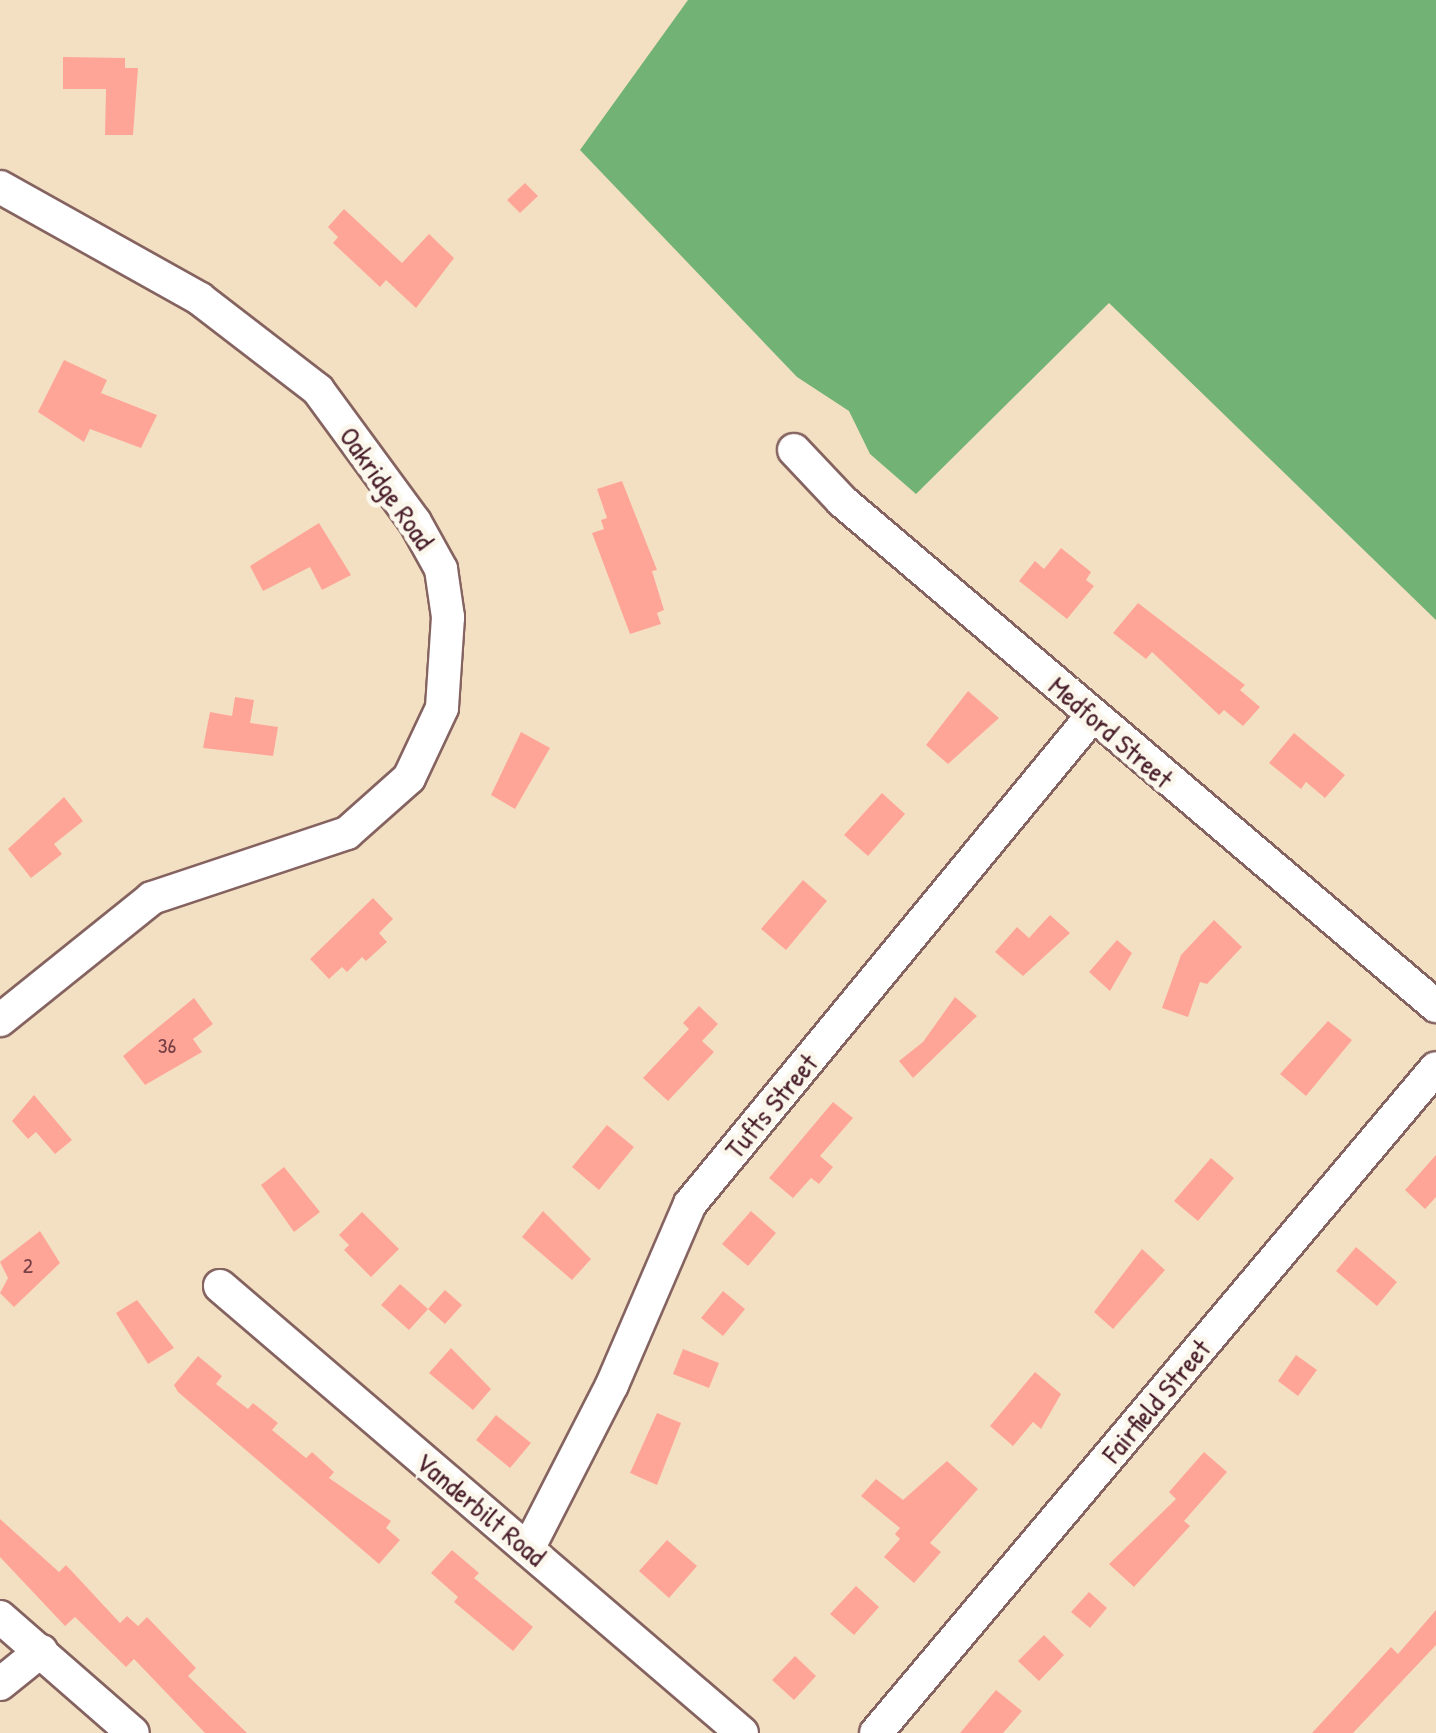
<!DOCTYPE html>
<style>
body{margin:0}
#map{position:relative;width:1436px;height:1733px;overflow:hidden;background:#f3e0c2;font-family:"Patrick Hand",sans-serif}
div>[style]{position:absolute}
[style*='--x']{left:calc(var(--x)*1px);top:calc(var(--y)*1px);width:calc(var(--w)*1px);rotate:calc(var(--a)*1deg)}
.forest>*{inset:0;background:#72b375}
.building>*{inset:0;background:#ffa598}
.roads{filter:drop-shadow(2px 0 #856360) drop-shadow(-2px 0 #856360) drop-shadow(0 2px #856360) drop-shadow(0 -2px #856360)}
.minor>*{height:32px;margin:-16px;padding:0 16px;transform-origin:16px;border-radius:16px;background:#fff}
span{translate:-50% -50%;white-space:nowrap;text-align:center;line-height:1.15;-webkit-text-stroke:10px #fbf7ec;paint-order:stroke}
.number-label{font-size:22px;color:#774046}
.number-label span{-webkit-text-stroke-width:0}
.street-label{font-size:28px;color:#4a1f2b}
</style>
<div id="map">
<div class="forest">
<i style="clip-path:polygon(688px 0,1436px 0,1436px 620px,1109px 303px,916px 494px,870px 454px,849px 411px,797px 377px,580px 150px)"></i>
</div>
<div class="building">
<i style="clip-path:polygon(63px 57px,125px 58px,125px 68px,138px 68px,133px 135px,105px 135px,106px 89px,63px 89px)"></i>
<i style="clip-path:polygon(525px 183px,538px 196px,520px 213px,507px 200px)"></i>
<i style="clip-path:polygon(344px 209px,402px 263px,429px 234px,454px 258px,416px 308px,386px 280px,380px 287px,333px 243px,338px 237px,328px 227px)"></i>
<i style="clip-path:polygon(64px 360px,107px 380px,101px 393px,157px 415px,141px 448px,90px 429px,84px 442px,38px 412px)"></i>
<i style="clip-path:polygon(622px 481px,657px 570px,652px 571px,664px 610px,657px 613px,661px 624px,630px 634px,592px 533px,604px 529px,601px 520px,607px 518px,597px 489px)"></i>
<i style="clip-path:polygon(319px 523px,351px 575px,322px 590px,310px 567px,263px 591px,250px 566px)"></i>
<i style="clip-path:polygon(1061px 548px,1091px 572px,1086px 580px,1094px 586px,1067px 619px,1019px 581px,1035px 561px,1044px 569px)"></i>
<i style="clip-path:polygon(1138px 603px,1245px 685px,1240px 690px,1260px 707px,1243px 726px,1224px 710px,1219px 715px,1152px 652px,1146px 659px,1113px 633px)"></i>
<i style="clip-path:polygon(968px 691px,999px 718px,948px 764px,926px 745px)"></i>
<i style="clip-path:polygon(235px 697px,254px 700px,250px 723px,278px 727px,273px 756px,203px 748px,210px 712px,232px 716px)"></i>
<i style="clip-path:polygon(521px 732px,550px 748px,515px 809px,491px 795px)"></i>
<i style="clip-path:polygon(1294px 733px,1345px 775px,1325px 798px,1306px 782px,1301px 789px,1269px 763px)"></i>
<i style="clip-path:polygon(882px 793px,905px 814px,868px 856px,844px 835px)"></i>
<i style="clip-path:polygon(64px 797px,83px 821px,54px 844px,62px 854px,31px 878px,8px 849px)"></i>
<i style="clip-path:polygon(803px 880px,827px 901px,786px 950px,761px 929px)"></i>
<i style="clip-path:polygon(373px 898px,393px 919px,379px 933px,387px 942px,366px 961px,362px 957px,347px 972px,342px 967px,329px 979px,310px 959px)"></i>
<i style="clip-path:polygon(1050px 915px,1070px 933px,1023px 976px,995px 952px,1017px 927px,1029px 938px)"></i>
<i style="clip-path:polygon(1214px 920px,1242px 947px,1207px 984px,1200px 982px,1188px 1017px,1162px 1008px,1181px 955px)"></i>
<i style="clip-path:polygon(1117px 940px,1132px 953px,1110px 991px,1089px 972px)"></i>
<i style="clip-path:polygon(955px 997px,977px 1016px,913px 1078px,899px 1061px,923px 1042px)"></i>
<i style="clip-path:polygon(194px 998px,213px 1024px,193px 1039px,202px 1052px,145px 1085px,123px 1056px)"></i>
<i style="clip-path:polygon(699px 1006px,718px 1024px,702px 1041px,714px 1052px,668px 1101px,643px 1078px,689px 1029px,683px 1023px)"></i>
<i style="clip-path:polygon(1328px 1021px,1352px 1040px,1306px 1096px,1280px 1074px)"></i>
<i style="clip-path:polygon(34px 1095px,72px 1140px,55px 1154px,36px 1132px,28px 1139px,12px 1121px)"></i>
<i style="clip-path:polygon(833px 1102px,853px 1118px,820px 1156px,833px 1167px,819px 1184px,811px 1178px,793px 1198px,769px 1178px)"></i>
<i style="clip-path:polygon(607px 1125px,634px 1147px,599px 1190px,572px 1167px)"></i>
<i style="clip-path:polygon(1436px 1155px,1436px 1197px,1425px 1209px,1405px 1190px)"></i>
<i style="clip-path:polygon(1211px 1158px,1234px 1178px,1198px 1221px,1174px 1201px)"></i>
<i style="clip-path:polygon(284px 1167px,320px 1212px,294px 1232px,261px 1185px)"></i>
<i style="clip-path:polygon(543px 1211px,591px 1259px,572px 1280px,522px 1237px)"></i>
<i style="clip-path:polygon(751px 1211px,776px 1233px,748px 1266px,722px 1244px)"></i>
<i style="clip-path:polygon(362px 1212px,399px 1249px,371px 1277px,344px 1250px,349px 1245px,339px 1235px)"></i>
<i style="clip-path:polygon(40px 1231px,60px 1263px,14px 1307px,0 1293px,8px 1278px,0 1262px)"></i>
<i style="clip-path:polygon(1356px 1247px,1397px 1282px,1377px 1306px,1336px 1271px)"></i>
<i style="clip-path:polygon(1142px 1249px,1165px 1270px,1113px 1329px,1094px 1312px)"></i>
<i style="clip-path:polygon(400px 1284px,428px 1309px,445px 1290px,462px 1305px,445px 1324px,428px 1309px,409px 1330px,381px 1305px)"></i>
<i style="clip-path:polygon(723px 1291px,745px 1309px,723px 1336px,701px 1318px)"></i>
<i style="clip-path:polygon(137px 1300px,174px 1348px,148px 1364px,116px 1313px)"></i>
<i style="clip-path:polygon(451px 1348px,491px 1389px,473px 1410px,429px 1373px)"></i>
<i style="clip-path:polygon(683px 1349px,719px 1363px,709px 1388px,673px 1374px)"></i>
<i style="clip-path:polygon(1296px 1355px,1317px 1370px,1298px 1396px,1278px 1381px)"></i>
<i style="clip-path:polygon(198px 1356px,222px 1376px,216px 1384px,248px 1409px,253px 1403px,278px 1423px,272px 1430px,306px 1458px,312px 1452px,334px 1472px,329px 1478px,391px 1521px,386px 1528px,400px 1540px,379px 1564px,178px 1392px,174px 1385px)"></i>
<i style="clip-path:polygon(1035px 1372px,1061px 1394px,1041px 1429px,1033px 1422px,1013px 1446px,990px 1426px)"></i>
<i style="clip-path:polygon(657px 1413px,681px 1423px,657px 1485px,630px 1473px)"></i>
<i style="clip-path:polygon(496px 1415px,531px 1443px,510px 1468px,476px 1440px)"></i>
<i style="clip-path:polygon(1204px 1452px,1227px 1472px,1184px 1521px,1190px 1526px,1134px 1587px,1109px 1564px,1176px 1499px,1169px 1492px)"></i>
<i style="clip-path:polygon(947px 1461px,978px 1489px,930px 1543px,941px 1552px,914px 1583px,884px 1557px,900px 1539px,895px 1534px,900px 1528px,861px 1496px,876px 1479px,903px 1500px)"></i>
<i style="clip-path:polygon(0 1519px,59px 1572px,66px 1565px,120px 1623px,127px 1616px,138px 1626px,147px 1617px,196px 1668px,188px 1676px,247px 1733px,205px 1733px,134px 1659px,126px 1667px,75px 1617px,65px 1626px,0 1557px)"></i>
<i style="clip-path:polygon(667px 1540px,697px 1566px,669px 1598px,639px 1571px)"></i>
<i style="clip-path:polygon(452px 1550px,479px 1573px,474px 1578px,533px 1627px,513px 1651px,454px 1602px,458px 1597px,431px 1573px)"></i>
<i style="clip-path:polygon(856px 1586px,879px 1607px,854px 1635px,830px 1614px)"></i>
<i style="clip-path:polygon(1089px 1592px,1107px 1608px,1090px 1628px,1071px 1612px)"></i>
<i style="clip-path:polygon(1436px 1610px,1436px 1645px,1353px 1733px,1312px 1733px,1391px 1647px,1398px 1654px)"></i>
<i style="clip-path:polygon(1044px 1635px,1064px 1655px,1039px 1681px,1018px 1661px)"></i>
<i style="clip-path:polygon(795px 1656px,816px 1676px,794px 1700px,772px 1680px)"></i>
<i style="clip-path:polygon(996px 1690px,1022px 1711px,1003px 1733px,960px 1733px)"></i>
</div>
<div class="roads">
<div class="minor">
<i style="--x:0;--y:187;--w:229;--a:29.2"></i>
<i style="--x:200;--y:299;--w:149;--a:37.6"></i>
<i style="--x:318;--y:390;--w:164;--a:53.7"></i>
<i style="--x:415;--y:522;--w:54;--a:61"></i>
<i style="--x:441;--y:569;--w:49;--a:81.7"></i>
<i style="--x:448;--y:617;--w:91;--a:93.8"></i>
<i style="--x:442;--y:708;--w:77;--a:115.2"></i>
<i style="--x:409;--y:778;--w:83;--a:138.4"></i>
<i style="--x:347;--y:833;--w:206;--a:161.6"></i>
<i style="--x:152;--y:898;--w:195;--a:141.2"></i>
<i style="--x:794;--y:450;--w:70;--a:46.7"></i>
<i style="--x:842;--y:501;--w:780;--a:40.37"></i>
<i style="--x:220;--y:1286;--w:687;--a:40.57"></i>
<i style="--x:528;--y:1549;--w:184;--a:-62.9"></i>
<i style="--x:612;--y:1385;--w:197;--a:-66.7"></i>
<i style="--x:690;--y:1204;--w:634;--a:-50.51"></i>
<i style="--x:0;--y:1617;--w:176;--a:41.1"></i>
<i style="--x:0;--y:1684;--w:53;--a:-38.8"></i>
<i style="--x:876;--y:1733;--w:869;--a:-49.9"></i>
</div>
</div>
<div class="number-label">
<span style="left:167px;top:1046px">36</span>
<span style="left:28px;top:1266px">2</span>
</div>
<div class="street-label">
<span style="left:387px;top:488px;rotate:55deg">Oakridge Road</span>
<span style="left:1111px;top:732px;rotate:41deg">Medford Street</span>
<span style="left:771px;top:1106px;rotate:-50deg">Tufts Street</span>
<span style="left:1156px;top:1401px;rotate:-50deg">Fairfield Street</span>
<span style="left:481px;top:1509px;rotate:40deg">Vanderbilt Road</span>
</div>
</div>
